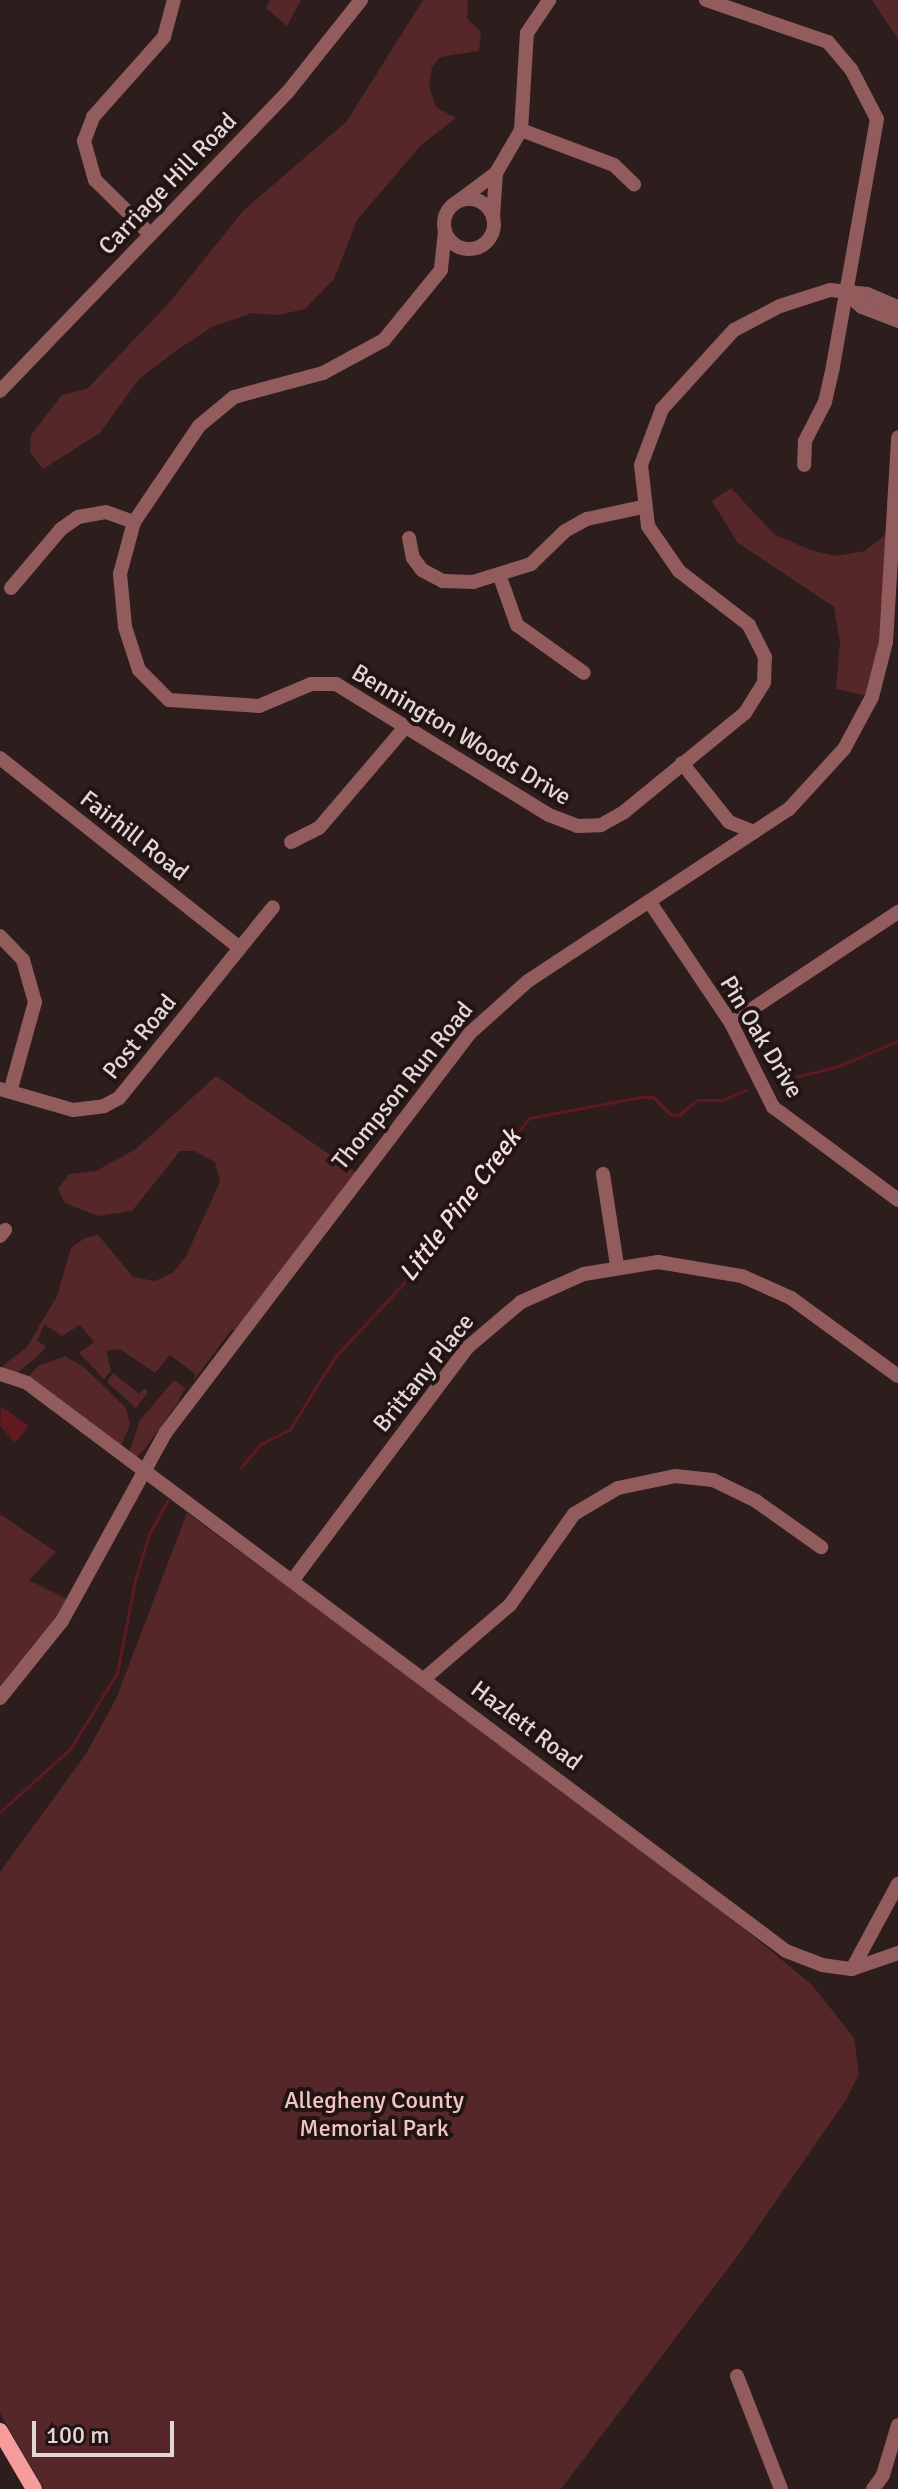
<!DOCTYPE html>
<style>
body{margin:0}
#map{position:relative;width:898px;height:2489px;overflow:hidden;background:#2d1d1d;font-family:Signika,sans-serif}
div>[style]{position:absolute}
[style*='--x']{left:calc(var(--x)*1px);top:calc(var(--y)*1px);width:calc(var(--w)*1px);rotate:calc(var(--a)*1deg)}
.green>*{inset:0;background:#562729}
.water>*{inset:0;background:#5f1920}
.stream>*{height:3px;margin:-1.5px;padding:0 1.5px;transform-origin:1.5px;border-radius:1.5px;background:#5f1920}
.minor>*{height:14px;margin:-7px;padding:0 7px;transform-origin:7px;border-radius:7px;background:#935c5c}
.minor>.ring{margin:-7px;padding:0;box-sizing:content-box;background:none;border:14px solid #935c5c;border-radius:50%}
.major>*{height:16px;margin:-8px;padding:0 8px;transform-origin:8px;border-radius:8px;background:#f79c9d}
span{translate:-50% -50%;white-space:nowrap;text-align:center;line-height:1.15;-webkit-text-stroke:8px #231414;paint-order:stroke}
.street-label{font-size:24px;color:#e2d6d6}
.park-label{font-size:24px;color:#f2c4c4}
.water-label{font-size:26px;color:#f5dedd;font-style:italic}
.scale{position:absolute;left:32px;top:2421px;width:142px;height:36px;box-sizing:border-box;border:4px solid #e2d6d6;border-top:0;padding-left:10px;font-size:24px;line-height:28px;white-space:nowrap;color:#e2d6d6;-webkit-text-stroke:6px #231414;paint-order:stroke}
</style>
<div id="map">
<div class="green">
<i style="clip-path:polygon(270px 0,301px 0,287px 26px,266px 8px)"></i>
<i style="clip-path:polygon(423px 0,468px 0,467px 18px,481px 32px,479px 51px,440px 57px,432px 67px,429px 87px,436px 107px,456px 118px,421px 145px,357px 220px,334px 279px,305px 309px,278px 315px,252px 313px,212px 327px,177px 350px,139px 379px,100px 433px,43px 469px,30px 452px,31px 435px,62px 395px,87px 389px,169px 303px,243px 211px,347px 121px)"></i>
<i style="clip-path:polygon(872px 0,898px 0,898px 39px)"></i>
<i style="clip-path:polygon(731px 488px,774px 534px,810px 550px,836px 556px,865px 551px,893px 528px,888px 620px,872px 697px,836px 689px,840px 643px,834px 607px,738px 543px,712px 501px)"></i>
<i style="clip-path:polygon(216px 1076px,359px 1175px,238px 1332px,232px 1329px,194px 1380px,195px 1374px,170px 1355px,155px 1373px,120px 1349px,106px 1351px,111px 1371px,104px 1379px,79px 1353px,94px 1342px,80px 1325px,62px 1336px,44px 1324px,37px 1341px,46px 1346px,40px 1354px,17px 1373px,0 1368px,27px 1347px,57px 1296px,71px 1248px,85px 1238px,98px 1235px,133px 1277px,155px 1281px,174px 1272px,186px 1256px,220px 1182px,215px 1162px,194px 1151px,180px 1151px,132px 1211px,98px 1216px,65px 1203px,58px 1189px,69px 1174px,96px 1171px,136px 1149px)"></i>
<i style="clip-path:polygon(65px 1356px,84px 1367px,126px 1408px,130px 1425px,121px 1445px,28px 1377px,38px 1366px)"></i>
<i style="clip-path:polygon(113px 1373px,139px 1394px,144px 1388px,148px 1392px,136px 1408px,107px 1382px)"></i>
<i style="clip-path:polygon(174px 1380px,185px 1388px,177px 1404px,144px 1450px,136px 1457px,129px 1453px,140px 1420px)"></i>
<i style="clip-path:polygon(187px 1513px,580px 1800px,748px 1932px,812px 1985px,854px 2038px,859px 2074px,846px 2100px,739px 2254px,561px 2489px,44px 2489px,0 2413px,0 1872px,86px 1754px,116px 1699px)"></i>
<i style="clip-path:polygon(0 1514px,56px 1552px,29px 1580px,73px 1602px,0 1698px)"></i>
</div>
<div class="water">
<i style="clip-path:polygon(1px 1406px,29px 1426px,15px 1443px,0 1426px)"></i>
</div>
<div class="stream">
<i style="--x:778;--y:1081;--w:60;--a:-13.6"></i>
<i style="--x:836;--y:1067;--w:67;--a:-22.8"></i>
<i style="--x:241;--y:1467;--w:30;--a:-49"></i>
<i style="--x:261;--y:1444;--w:33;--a:-27"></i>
<i style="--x:290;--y:1429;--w:84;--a:-58.2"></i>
<i style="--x:334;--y:1358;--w:101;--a:-47"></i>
<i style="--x:403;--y:1284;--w:208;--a:-52.8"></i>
<i style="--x:529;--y:1118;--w:114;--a:-10.6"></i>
<i style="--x:641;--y:1097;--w:12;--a:0"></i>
<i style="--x:653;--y:1097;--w:24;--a:45"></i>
<i style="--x:670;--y:1114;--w:9;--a:6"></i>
<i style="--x:679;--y:1115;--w:23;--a:-40"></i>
<i style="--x:697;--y:1100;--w:25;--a:0"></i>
<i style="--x:722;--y:1100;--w:26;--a:-23"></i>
<i style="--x:0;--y:1812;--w:94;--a:-42"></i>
<i style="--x:70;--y:1749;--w:89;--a:-58.3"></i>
<i style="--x:117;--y:1673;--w:95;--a:-79"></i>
<i style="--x:135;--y:1580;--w:48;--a:-73.1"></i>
<i style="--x:149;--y:1534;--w:38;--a:-61"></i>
</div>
<div class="minor">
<i style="--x:706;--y:0;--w:129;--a:19"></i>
<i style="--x:828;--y:42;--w:35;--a:50"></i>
<i style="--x:851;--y:69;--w:56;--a:62.5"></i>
<i style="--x:877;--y:119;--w:252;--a:100.1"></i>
<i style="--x:833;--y:367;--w:36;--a:103"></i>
<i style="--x:825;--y:402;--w:44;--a:117.1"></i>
<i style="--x:805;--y:441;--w:24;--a:92"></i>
<i style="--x:521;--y:130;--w:99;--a:20.6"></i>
<i style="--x:614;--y:165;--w:28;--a:44"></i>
<i class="ring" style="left:444px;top:199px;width:36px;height:36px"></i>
<i style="--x:457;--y:202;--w:49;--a:-36.6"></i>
<i style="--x:496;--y:173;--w:50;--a:-59.8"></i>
<i style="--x:521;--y:130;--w:97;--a:-86.5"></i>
<i style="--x:527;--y:33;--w:40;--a:-56"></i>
<i style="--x:493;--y:217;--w:44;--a:-86.1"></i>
<i style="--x:445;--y:231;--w:39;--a:96"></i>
<i style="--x:441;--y:270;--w:90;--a:129.2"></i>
<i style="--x:384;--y:340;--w:69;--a:151.6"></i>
<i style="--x:323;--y:373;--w:92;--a:164.9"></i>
<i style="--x:234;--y:397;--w:45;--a:140.4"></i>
<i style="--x:199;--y:426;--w:116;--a:124.1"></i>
<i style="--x:134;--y:522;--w:54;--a:105.1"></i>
<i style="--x:120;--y:574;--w:53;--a:84.6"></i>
<i style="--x:125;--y:627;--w:45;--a:72"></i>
<i style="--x:139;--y:670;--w:42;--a:45"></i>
<i style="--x:169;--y:700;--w:90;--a:3.8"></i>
<i style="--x:259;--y:706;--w:56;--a:-22.9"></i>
<i style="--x:311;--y:684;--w:25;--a:0"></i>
<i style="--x:336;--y:684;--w:250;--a:31.6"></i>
<i style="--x:549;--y:815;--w:30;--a:21"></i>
<i style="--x:577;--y:826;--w:24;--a:-2"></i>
<i style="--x:601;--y:825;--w:26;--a:-29"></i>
<i style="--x:624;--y:812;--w:156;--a:-39.3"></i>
<i style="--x:745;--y:713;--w:36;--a:-58"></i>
<i style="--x:764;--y:682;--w:25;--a:-88"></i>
<i style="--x:765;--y:657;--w:36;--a:-117"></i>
<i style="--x:749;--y:625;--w:88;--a:-142.4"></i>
<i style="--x:679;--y:571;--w:55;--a:-124.6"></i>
<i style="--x:648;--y:526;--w:61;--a:-96.5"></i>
<i style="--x:641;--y:465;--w:60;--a:-69.4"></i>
<i style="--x:662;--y:409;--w:107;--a:-47.7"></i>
<i style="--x:734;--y:330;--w:52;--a:-27.6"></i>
<i style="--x:780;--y:306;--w:52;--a:-17.7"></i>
<i style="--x:830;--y:290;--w:37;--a:6"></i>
<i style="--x:867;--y:294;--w:34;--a:23"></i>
<i style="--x:150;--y:234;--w:77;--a:-135.5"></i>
<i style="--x:95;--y:180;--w:41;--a:-105.8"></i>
<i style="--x:84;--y:141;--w:26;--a:-69"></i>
<i style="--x:93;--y:117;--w:107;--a:-48.4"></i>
<i style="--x:164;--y:37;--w:38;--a:-75"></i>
<i style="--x:847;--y:294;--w:20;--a:41"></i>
<i style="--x:862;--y:307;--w:39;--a:21"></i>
<i style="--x:0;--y:391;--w:414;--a:-46.1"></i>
<i style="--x:287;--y:93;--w:119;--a:-51.5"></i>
<i style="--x:409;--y:538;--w:20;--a:79"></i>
<i style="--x:413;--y:558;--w:15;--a:53"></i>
<i style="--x:422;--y:570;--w:24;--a:28"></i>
<i style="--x:443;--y:581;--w:30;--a:2"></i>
<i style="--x:473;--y:582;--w:61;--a:-17.2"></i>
<i style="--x:531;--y:564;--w:47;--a:-44.1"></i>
<i style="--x:565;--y:531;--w:25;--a:-29"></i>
<i style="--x:587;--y:519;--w:56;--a:-12.3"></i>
<i style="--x:500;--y:577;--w:51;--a:70.5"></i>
<i style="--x:517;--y:625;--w:82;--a:35.6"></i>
<i style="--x:11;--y:588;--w:77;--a:-49.7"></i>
<i style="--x:61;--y:529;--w:21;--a:-35"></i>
<i style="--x:78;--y:517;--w:28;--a:-10"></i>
<i style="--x:106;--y:512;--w:30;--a:20"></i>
<i style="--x:0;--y:758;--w:306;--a:38.4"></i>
<i style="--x:682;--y:763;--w:75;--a:51.5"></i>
<i style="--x:729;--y:822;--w:27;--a:22"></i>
<i style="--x:291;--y:842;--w:31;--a:-27"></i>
<i style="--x:319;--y:828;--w:135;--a:-49.5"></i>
<i style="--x:649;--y:901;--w:147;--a:56.1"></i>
<i style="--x:731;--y:1023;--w:94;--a:63.4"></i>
<i style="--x:773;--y:1107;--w:156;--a:36.6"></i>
<i style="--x:0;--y:936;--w:33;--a:46"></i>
<i style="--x:23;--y:960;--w:44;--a:74.1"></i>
<i style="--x:35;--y:1002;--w:93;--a:105.5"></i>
<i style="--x:731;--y:1023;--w:201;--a:-33.6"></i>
<i style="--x:0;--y:1089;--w:76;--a:16"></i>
<i style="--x:73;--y:1110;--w:31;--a:-7"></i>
<i style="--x:104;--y:1106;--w:17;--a:-28"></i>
<i style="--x:119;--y:1098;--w:245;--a:-51.1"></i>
<i style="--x:603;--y:1174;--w:93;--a:81.3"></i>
<i style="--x:0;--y:1236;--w:8;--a:-50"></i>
<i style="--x:0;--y:1374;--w:28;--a:18"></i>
<i style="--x:27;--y:1383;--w:948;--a:36.81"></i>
<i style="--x:786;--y:1951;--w:39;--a:21"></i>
<i style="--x:822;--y:1965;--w:30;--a:8"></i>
<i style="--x:852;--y:1969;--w:49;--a:-19.2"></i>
<i style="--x:292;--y:1581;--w:293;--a:-53.1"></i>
<i style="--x:468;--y:1347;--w:70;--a:-40.3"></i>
<i style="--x:521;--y:1302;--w:69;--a:-24"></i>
<i style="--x:584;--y:1274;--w:75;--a:-9.2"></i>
<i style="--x:658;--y:1262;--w:85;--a:9.5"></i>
<i style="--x:742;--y:1276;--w:54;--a:24.2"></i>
<i style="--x:791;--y:1298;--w:132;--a:36.1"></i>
<i style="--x:425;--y:1678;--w:112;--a:-40.7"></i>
<i style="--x:510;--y:1605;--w:111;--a:-54.9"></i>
<i style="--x:574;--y:1514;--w:51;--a:-30.6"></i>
<i style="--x:618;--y:1488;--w:58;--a:-11.9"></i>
<i style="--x:675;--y:1476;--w:38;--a:6"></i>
<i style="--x:713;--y:1480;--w:48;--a:26"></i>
<i style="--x:756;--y:1501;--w:80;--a:35.3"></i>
<i style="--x:0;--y:1698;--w:99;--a:-51.2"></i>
<i style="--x:62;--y:1621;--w:216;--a:-61.2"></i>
<i style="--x:166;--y:1432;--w:502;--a:-52.7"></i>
<i style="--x:470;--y:1033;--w:78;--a:-41.9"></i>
<i style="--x:528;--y:981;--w:313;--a:-33.4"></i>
<i style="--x:789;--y:809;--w:81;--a:-47.5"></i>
<i style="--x:844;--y:749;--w:59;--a:-61.7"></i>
<i style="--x:872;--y:697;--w:57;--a:-75.7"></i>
<i style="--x:886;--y:642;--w:205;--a:-86.6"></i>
<i style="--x:852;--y:1969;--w:97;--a:-61.6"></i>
<i style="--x:737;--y:2376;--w:121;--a:68.7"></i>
<i style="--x:873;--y:2489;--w:17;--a:-54"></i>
<i style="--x:883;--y:2475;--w:52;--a:-73.3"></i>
</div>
<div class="major">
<i style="--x:0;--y:2431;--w:67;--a:59.6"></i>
</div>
<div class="street-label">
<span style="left:168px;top:184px;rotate:-46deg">Carriage Hill Road</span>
<span style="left:461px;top:735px;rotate:31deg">Bennington Woods Drive</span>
<span style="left:134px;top:836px;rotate:38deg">Fairhill Road</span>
<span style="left:140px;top:1037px;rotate:-51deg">Post Road</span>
<span style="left:761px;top:1037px;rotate:59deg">Pin Oak Drive</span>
<span style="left:403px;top:1086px;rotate:-51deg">Thompson Run Road</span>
<span style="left:424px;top:1373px;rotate:-51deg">Brittany Place</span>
<span style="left:526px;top:1726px;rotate:37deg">Hazlett Road</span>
</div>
<div class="park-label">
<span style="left:374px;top:2115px">Allegheny County<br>Memorial Park</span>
</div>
<div class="water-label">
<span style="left:461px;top:1206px;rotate:-53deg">Little Pine Creek</span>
</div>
<div class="scale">100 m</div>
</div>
